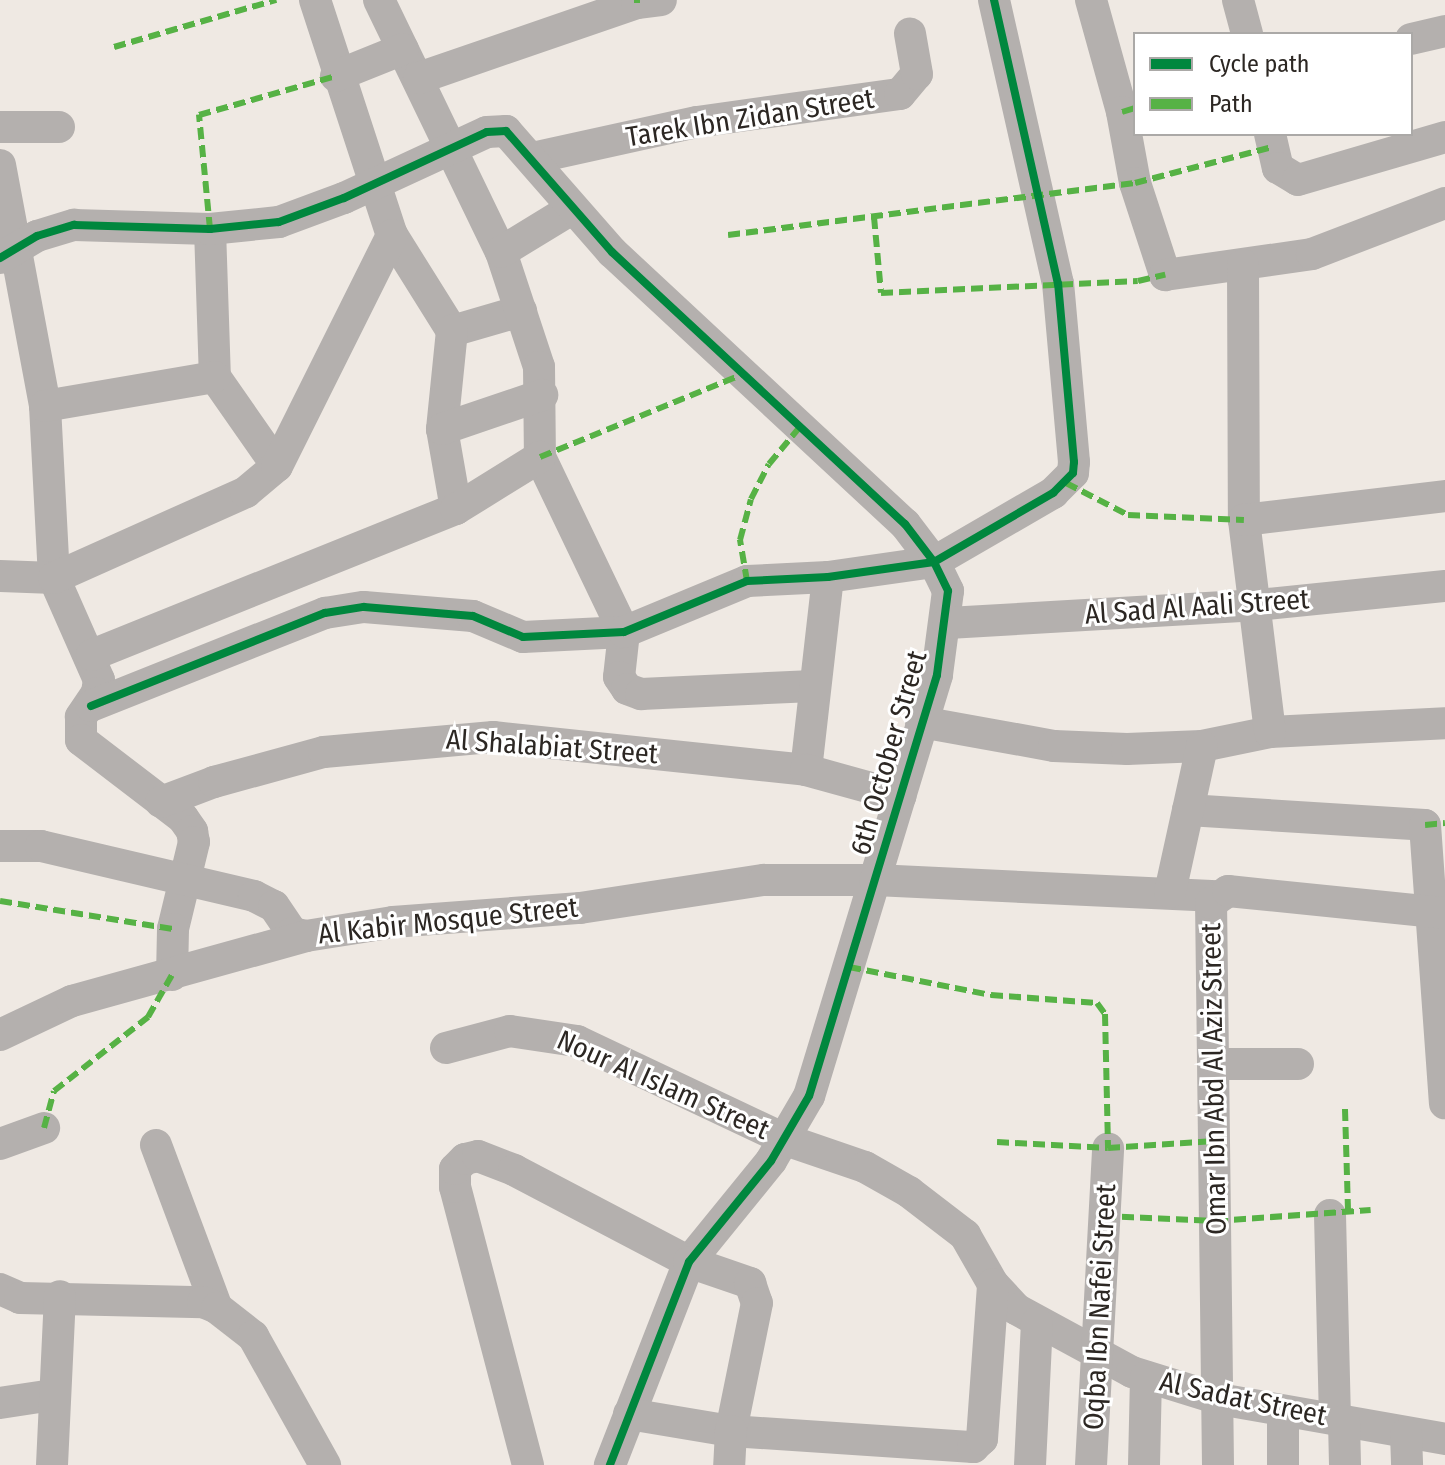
<!DOCTYPE html>
<style>
body{margin:0}
#map{position:relative;width:1445px;height:1465px;overflow:hidden;background:#efe9e3;font-family:"Fira Sans Condensed",sans-serif}
div>[style]{position:absolute}
[style*='--x']{left:calc(var(--x)*1px);top:calc(var(--y)*1px);width:calc(var(--w)*1px);rotate:calc(var(--a)*1deg)}
.street>*{height:32px;margin:-16px;padding:0 16px;transform-origin:16px;border-radius:16px;background:#b4b0ae}
.quiet>*{height:6px;margin-top:-3px;transform-origin:0;background:repeating-linear-gradient(90deg,#56b245 0 12px,transparent 0 18px)}
.cycleway>*{height:8px;margin:-4px;padding:0 4px;transform-origin:4px;border-radius:4px;background:#00873e}
span{translate:-50% -50%;white-space:nowrap;text-align:center;line-height:1.15;-webkit-text-stroke:6px #fff;paint-order:stroke}
.street-label{font-size:28px;color:#2c2723}
.legend{position:absolute;left:1133px;top:32px;width:280px;height:104px;box-sizing:border-box;background:#fff;border:2px solid #aba9a7;margin:0;padding:10px 14px;list-style:none;font-size:24px;color:#2c2723}
.legend li{display:flex;align-items:center;gap:16px;height:40px}
.legend b{width:40px;border:2px solid #aba9a7}
</style>
<div id="map">
<div class="street">
<i style="--x:315;--y:0;--w:247;--a:71.9"></i>
<i style="--x:392;--y:235;--w:113;--a:58"></i>
<i style="--x:452;--y:331;--w:72;--a:-16.2"></i>
<i style="--x:379;--y:0;--w:280;--a:64.2"></i>
<i style="--x:501;--y:252;--w:121;--a:71.7"></i>
<i style="--x:539;--y:367;--w:90;--a:89.4"></i>
<i style="--x:540;--y:457;--w:194;--a:64.4"></i>
<i style="--x:624;--y:632;--w:45;--a:96.3"></i>
<i style="--x:619;--y:677;--w:14;--a:56"></i>
<i style="--x:627;--y:689;--w:15;--a:20"></i>
<i style="--x:641;--y:694;--w:172;--a:-2.7"></i>
<i style="--x:1091;--y:0;--w:116;--a:74.5"></i>
<i style="--x:1122;--y:112;--w:72;--a:79.6"></i>
<i style="--x:1135;--y:183;--w:97;--a:71.9"></i>
<i style="--x:1165;--y:275;--w:148;--a:-8.1"></i>
<i style="--x:1312;--y:254;--w:142;--a:-21"></i>
<i style="--x:1238;--y:0;--w:35;--a:75"></i>
<i style="--x:1411;--y:39;--w:35;--a:-13"></i>
<i style="--x:336;--y:76;--w:72;--a:-21.9"></i>
<i style="--x:419;--y:78;--w:231;--a:-19"></i>
<i style="--x:637;--y:3;--w:24;--a:-7"></i>
<i style="--x:0;--y:127;--w:59;--a:0"></i>
<i style="--x:1270;--y:134;--w:35;--a:77"></i>
<i style="--x:1278;--y:168;--w:23;--a:31"></i>
<i style="--x:1298;--y:180;--w:153;--a:-16.3"></i>
<i style="--x:533;--y:158;--w:168;--a:-12.4"></i>
<i style="--x:697;--y:122;--w:205;--a:-7.9"></i>
<i style="--x:900;--y:94;--w:26;--a:-50"></i>
<i style="--x:917;--y:74;--w:41;--a:-99.9"></i>
<i style="--x:0;--y:165;--w:245;--a:79.4"></i>
<i style="--x:45;--y:406;--w:172;--a:87"></i>
<i style="--x:54;--y:578;--w:111;--a:66.2"></i>
<i style="--x:99;--y:680;--w:13;--a:99"></i>
<i style="--x:97;--y:693;--w:29;--a:124"></i>
<i style="--x:81;--y:717;--w:23;--a:90"></i>
<i style="--x:81;--y:740;--w:128;--a:37.4"></i>
<i style="--x:183;--y:818;--w:16;--a:55"></i>
<i style="--x:192;--y:831;--w:11;--a:80"></i>
<i style="--x:194;--y:842;--w:89;--a:103.6"></i>
<i style="--x:173;--y:929;--w:46;--a:91.2"></i>
<i style="--x:210;--y:229;--w:148;--a:88.1"></i>
<i style="--x:215;--y:377;--w:108;--a:55.1"></i>
<i style="--x:501;--y:252;--w:84;--a:-31.4"></i>
<i style="--x:0;--y:258;--w:43;--a:-30.7"></i>
<i style="--x:37;--y:236;--w:39;--a:-17"></i>
<i style="--x:74;--y:225;--w:136;--a:1.7"></i>
<i style="--x:210;--y:229;--w:69;--a:-5.8"></i>
<i style="--x:279;--y:222;--w:69;--a:-20.3"></i>
<i style="--x:344;--y:198;--w:157;--a:-24.8"></i>
<i style="--x:487;--y:132;--w:19;--a:-3"></i>
<i style="--x:506;--y:131;--w:161;--a:48.8"></i>
<i style="--x:612;--y:252;--w:400;--a:42.9"></i>
<i style="--x:905;--y:524;--w:48;--a:52.7"></i>
<i style="--x:934;--y:562;--w:32;--a:64"></i>
<i style="--x:948;--y:591;--w:85;--a:97.5"></i>
<i style="--x:937;--y:675;--w:440;--a:106.9"></i>
<i style="--x:809;--y:1096;--w:75;--a:120.3"></i>
<i style="--x:771;--y:1161;--w:130;--a:129.1"></i>
<i style="--x:689;--y:1262;--w:218;--a:111.3"></i>
<i style="--x:1243;--y:265;--w:255;--a:89.8"></i>
<i style="--x:45;--y:406;--w:172;--a:-9.7"></i>
<i style="--x:442;--y:429;--w:99;--a:-84.2"></i>
<i style="--x:456;--y:509;--w:81;--a:-99.9"></i>
<i style="--x:442;--y:429;--w:106;--a:-18.8"></i>
<i style="--x:0;--y:576;--w:54;--a:2.1"></i>
<i style="--x:54;--y:578;--w:210;--a:-24.1"></i>
<i style="--x:246;--y:492;--w:40;--a:-40"></i>
<i style="--x:277;--y:466;--w:258;--a:-63.5"></i>
<i style="--x:948;--y:623;--w:311;--a:-3.3"></i>
<i style="--x:1258;--y:605;--w:188;--a:-5.8"></i>
<i style="--x:92;--y:655;--w:392;--a:-21.9"></i>
<i style="--x:456;--y:509;--w:99;--a:-31.8"></i>
<i style="--x:91;--y:706;--w:252;--a:-21.7"></i>
<i style="--x:325;--y:613;--w:39;--a:-9"></i>
<i style="--x:364;--y:607;--w:109;--a:4.7"></i>
<i style="--x:473;--y:616;--w:54;--a:22.8"></i>
<i style="--x:523;--y:637;--w:101;--a:-2.8"></i>
<i style="--x:624;--y:632;--w:133;--a:-22.5"></i>
<i style="--x:747;--y:581;--w:81;--a:-2.8"></i>
<i style="--x:828;--y:577;--w:107;--a:-8.1"></i>
<i style="--x:934;--y:562;--w:138;--a:-30.1"></i>
<i style="--x:1053;--y:493;--w:28;--a:-45"></i>
<i style="--x:1073;--y:473;--w:11;--a:-85"></i>
<i style="--x:1074;--y:462;--w:179;--a:-95.1"></i>
<i style="--x:1058;--y:284;--w:291;--a:-102.7"></i>
<i style="--x:921;--y:722;--w:135;--a:10.2"></i>
<i style="--x:1054;--y:746;--w:73;--a:2.4"></i>
<i style="--x:1127;--y:749;--w:75;--a:-2.3"></i>
<i style="--x:1202;--y:746;--w:69;--a:-11.6"></i>
<i style="--x:1270;--y:732;--w:175;--a:-2.9"></i>
<i style="--x:1270;--y:732;--w:214;--a:-97"></i>
<i style="--x:1244;--y:520;--w:202;--a:-6.8"></i>
<i style="--x:806;--y:770;--w:194;--a:-83.5"></i>
<i style="--x:161;--y:802;--w:57;--a:-20.7"></i>
<i style="--x:214;--y:782;--w:114;--a:-15.3"></i>
<i style="--x:324;--y:752;--w:170;--a:-5.1"></i>
<i style="--x:493;--y:737;--w:315;--a:6"></i>
<i style="--x:806;--y:770;--w:98;--a:15.5"></i>
<i style="--x:1188;--y:810;--w:237;--a:3.6"></i>
<i style="--x:1425;--y:825;--w:279;--a:85.9"></i>
<i style="--x:0;--y:846;--w:41;--a:0"></i>
<i style="--x:41;--y:846;--w:219;--a:13.2"></i>
<i style="--x:254;--y:896;--w:22;--a:27"></i>
<i style="--x:274;--y:906;--w:32;--a:56"></i>
<i style="--x:292;--y:933;--w:14;--a:12"></i>
<i style="--x:306;--y:936;--w:88;--a:-9.1"></i>
<i style="--x:393;--y:922;--w:188;--a:-4.3"></i>
<i style="--x:580;--y:908;--w:186;--a:-8.7"></i>
<i style="--x:764;--y:880;--w:111;--a:0"></i>
<i style="--x:875;--y:880;--w:342;--a:2.7"></i>
<i style="--x:1170;--y:892;--w:149;--a:-77.6"></i>
<i style="--x:0;--y:1035;--w:80;--a:-25.3"></i>
<i style="--x:72;--y:1001;--w:243;--a:-15.5"></i>
<i style="--x:446;--y:1048;--w:66;--a:-14.9"></i>
<i style="--x:510;--y:1031;--w:68;--a:8.5"></i>
<i style="--x:577;--y:1041;--w:231;--a:25.3"></i>
<i style="--x:786;--y:1140;--w:83;--a:18.9"></i>
<i style="--x:865;--y:1167;--w:51;--a:29.6"></i>
<i style="--x:909;--y:1192;--w:71;--a:37.5"></i>
<i style="--x:965;--y:1235;--w:56;--a:60.3"></i>
<i style="--x:993;--y:1284;--w:34;--a:47"></i>
<i style="--x:1016;--y:1309;--w:132;--a:28.5"></i>
<i style="--x:1132;--y:1372;--w:91;--a:17.2"></i>
<i style="--x:1219;--y:1399;--w:230;--a:10"></i>
<i style="--x:1214;--y:1064;--w:84;--a:0"></i>
<i style="--x:0;--y:1144;--w:47;--a:-20"></i>
<i style="--x:156;--y:1145;--w:174;--a:69.5"></i>
<i style="--x:1330;--y:1215;--w:204;--a:88.6"></i>
<i style="--x:0;--y:1289;--w:22;--a:24"></i>
<i style="--x:20;--y:1298;--w:183;--a:1.3"></i>
<i style="--x:203;--y:1302;--w:15;--a:23"></i>
<i style="--x:217;--y:1308;--w:46;--a:37.9"></i>
<i style="--x:253;--y:1336;--w:148;--a:60.8"></i>
<i style="--x:0;--y:1403;--w:53;--a:-8.7"></i>
<i style="--x:1283;--y:1411;--w:54;--a:90"></i>
<i style="--x:629;--y:1414;--w:103;--a:9.5"></i>
<i style="--x:731;--y:1431;--w:243;--a:3.8"></i>
<i style="--x:973;--y:1447;--w:12;--a:-42"></i>
<i style="--x:982;--y:1439;--w:155;--a:-85.9"></i>
<i style="--x:1344;--y:1421;--w:44;--a:88.7"></i>
<i style="--x:1406;--y:1434;--w:31;--a:88"></i>
<i style="--x:52;--y:1465;--w:169;--a:-87.3"></i>
<i style="--x:528;--y:1465;--w:287;--a:-104.7"></i>
<i style="--x:455;--y:1187;--w:18;--a:-90"></i>
<i style="--x:455;--y:1169;--w:14;--a:-45"></i>
<i style="--x:465;--y:1159;--w:13;--a:-13"></i>
<i style="--x:478;--y:1156;--w:39;--a:21"></i>
<i style="--x:514;--y:1170;--w:198;--a:27.7"></i>
<i style="--x:689;--y:1262;--w:65;--a:19"></i>
<i style="--x:750;--y:1283;--w:21;--a:71"></i>
<i style="--x:757;--y:1303;--w:131;--a:101.5"></i>
<i style="--x:731;--y:1431;--w:34;--a:93"></i>
<i style="--x:1030;--y:1465;--w:142;--a:-87.2"></i>
<i style="--x:1091;--y:1465;--w:317;--a:-86.9"></i>
<i style="--x:1144;--y:1465;--w:88;--a:-88.7"></i>
<i style="--x:1218;--y:1465;--w:562;--a:-90.71"></i>
<i style="--x:1211;--y:903;--w:21;--a:-35"></i>
<i style="--x:1228;--y:891;--w:218;--a:5.8"></i>
</div>
<div class="quiet">
<i style="--x:637;--y:0;--w:3;--a:90"></i>
<i style="--x:114;--y:47;--w:169;--a:-16.2"></i>
<i style="--x:1122;--y:112;--w:14;--a:-17"></i>
<i style="--x:874;--y:217;--w:76;--a:84.7"></i>
<i style="--x:881;--y:293;--w:257;--a:-2.7"></i>
<i style="--x:1138;--y:281;--w:28;--a:-13"></i>
<i style="--x:210;--y:229;--w:115;--a:-95.5"></i>
<i style="--x:199;--y:115;--w:142;--a:-15.9"></i>
<i style="--x:728;--y:235;--w:410;--a:-7.3"></i>
<i style="--x:1135;--y:183;--w:142;--a:-14.7"></i>
<i style="--x:540;--y:457;--w:217;--a:-22.2"></i>
<i style="--x:1066;--y:483;--w:70;--a:27.3"></i>
<i style="--x:1128;--y:515;--w:116;--a:2.5"></i>
<i style="--x:747;--y:581;--w:42;--a:-99.7"></i>
<i style="--x:740;--y:540;--w:42;--a:-75"></i>
<i style="--x:751;--y:499;--w:39;--a:-63"></i>
<i style="--x:769;--y:464;--w:47;--a:-50.2"></i>
<i style="--x:1425;--y:825;--w:20;--a:-6"></i>
<i style="--x:0;--y:901;--w:175;--a:9.2"></i>
<i style="--x:849;--y:967;--w:145;--a:11.2"></i>
<i style="--x:991;--y:995;--w:106;--a:4.3"></i>
<i style="--x:1097;--y:1003;--w:14;--a:54"></i>
<i style="--x:1105;--y:1014;--w:134;--a:88.7"></i>
<i style="--x:1345;--y:1109;--w:104;--a:88.3"></i>
<i style="--x:44;--y:1128;--w:38;--a:-75"></i>
<i style="--x:54;--y:1091;--w:120;--a:-38.2"></i>
<i style="--x:148;--y:1017;--w:48;--a:-60.3"></i>
<i style="--x:997;--y:1142;--w:111;--a:3.1"></i>
<i style="--x:1108;--y:1148;--w:107;--a:-3.7"></i>
<i style="--x:1104;--y:1216;--w:112;--a:2.6"></i>
<i style="--x:1216;--y:1221;--w:155;--a:-4.1"></i>
</div>
<div class="cycleway">
<i style="--x:0;--y:258;--w:43;--a:-30.7"></i>
<i style="--x:37;--y:236;--w:39;--a:-17"></i>
<i style="--x:74;--y:225;--w:136;--a:1.7"></i>
<i style="--x:210;--y:229;--w:69;--a:-5.8"></i>
<i style="--x:279;--y:222;--w:69;--a:-20.3"></i>
<i style="--x:344;--y:198;--w:157;--a:-24.8"></i>
<i style="--x:487;--y:132;--w:19;--a:-3"></i>
<i style="--x:506;--y:131;--w:161;--a:48.8"></i>
<i style="--x:612;--y:252;--w:400;--a:42.9"></i>
<i style="--x:905;--y:524;--w:48;--a:52.7"></i>
<i style="--x:934;--y:562;--w:32;--a:64"></i>
<i style="--x:948;--y:591;--w:85;--a:97.5"></i>
<i style="--x:937;--y:675;--w:440;--a:106.9"></i>
<i style="--x:809;--y:1096;--w:75;--a:120.3"></i>
<i style="--x:771;--y:1161;--w:130;--a:129.1"></i>
<i style="--x:689;--y:1262;--w:218;--a:111.3"></i>
<i style="--x:91;--y:706;--w:252;--a:-21.7"></i>
<i style="--x:325;--y:613;--w:39;--a:-9"></i>
<i style="--x:364;--y:607;--w:109;--a:4.7"></i>
<i style="--x:473;--y:616;--w:54;--a:22.8"></i>
<i style="--x:523;--y:637;--w:101;--a:-2.8"></i>
<i style="--x:624;--y:632;--w:133;--a:-22.5"></i>
<i style="--x:747;--y:581;--w:81;--a:-2.8"></i>
<i style="--x:828;--y:577;--w:107;--a:-8.1"></i>
<i style="--x:934;--y:562;--w:138;--a:-30.1"></i>
<i style="--x:1053;--y:493;--w:28;--a:-45"></i>
<i style="--x:1073;--y:473;--w:11;--a:-85"></i>
<i style="--x:1074;--y:462;--w:179;--a:-95.1"></i>
<i style="--x:1058;--y:284;--w:291;--a:-102.7"></i>
</div>
<div class="street-label">
<span style="left:750px;top:118px;rotate:-9deg">Tarek Ibn Zidan Street</span>
<span style="left:1197px;top:607px;rotate:-4deg">Al Sad Al Aali Street</span>
<span style="left:552px;top:747px;rotate:4deg">Al Shalabiat Street</span>
<span style="left:889px;top:753px;rotate:-74deg">6th October Street</span>
<span style="left:448px;top:921px;rotate:-6deg">Al Kabir Mosque Street</span>
<span style="left:1214px;top:1079px;rotate:-91deg">Omar Ibn Abd Al Aziz Street</span>
<span style="left:663px;top:1085px;rotate:24deg">Nour Al Islam Street</span>
<span style="left:1100px;top:1307px;rotate:-87deg">Oqba Ibn Nafei Street</span>
<span style="left:1243px;top:1399px;rotate:12deg">Al Sadat Street</span>
</div>
<ul class="legend">
<li><b style="height:10px;background:#00873e"></b>Cycle path</li>
<li><b style="height:10px;background:#56b245"></b>Path</li>
</ul>
</div>
